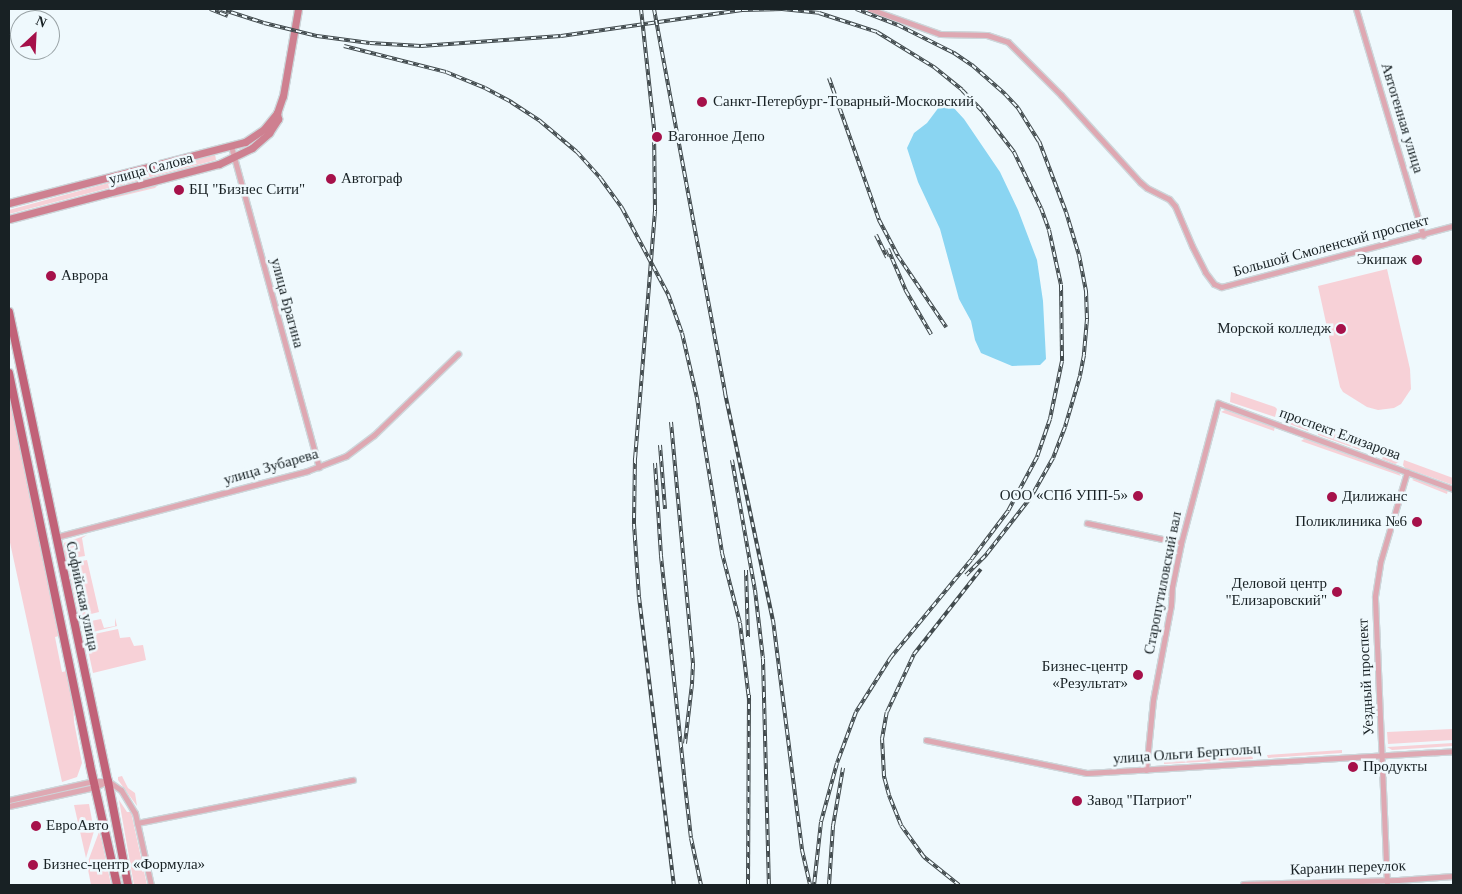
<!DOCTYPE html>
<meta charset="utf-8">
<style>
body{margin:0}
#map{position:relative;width:1462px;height:894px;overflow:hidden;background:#eff9fd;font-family:"Times New Roman",serif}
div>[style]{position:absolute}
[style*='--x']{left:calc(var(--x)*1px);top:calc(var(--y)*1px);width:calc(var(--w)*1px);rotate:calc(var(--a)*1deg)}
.green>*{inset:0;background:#f7d1d7}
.water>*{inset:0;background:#8ad5f2}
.roads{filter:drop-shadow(1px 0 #cdd6da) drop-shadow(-1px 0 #cdd6da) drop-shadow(0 1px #cdd6da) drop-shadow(0 -1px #cdd6da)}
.street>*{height:5px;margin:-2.5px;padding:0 2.5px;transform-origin:2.5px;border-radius:2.5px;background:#dea8b2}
.secondary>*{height:7px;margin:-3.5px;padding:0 3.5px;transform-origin:3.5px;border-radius:3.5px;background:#ce8090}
.primary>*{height:8px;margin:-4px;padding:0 4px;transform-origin:4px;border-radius:4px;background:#c16278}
.rail>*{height:4px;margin-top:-2px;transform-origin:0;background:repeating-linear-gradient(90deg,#eff9fd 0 5.5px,#414a4d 0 11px);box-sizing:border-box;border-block:1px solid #414a4d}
.dots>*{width:14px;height:14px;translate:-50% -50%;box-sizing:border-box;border:2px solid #eff9fd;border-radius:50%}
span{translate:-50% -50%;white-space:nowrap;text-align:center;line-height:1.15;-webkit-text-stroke:5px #eff9fd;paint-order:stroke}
.poi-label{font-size:15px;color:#182124}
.left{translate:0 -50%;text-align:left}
.right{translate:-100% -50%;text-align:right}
.street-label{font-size:15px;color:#182124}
.frame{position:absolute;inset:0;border:10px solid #182124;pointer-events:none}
.north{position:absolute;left:10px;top:10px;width:50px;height:50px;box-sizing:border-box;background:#eff9fd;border:1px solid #99a3a6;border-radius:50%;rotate:25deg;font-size:14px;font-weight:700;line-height:20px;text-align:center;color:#182124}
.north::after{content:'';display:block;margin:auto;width:18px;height:22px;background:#a6114a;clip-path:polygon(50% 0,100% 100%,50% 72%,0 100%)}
</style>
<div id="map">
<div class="green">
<i style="clip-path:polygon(215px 154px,216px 160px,9px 214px,9px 210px)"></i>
<i style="clip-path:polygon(158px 185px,155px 188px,113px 198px,114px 196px)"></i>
<i style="clip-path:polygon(1387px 269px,1410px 369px,1411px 389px,1401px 404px,1394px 408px,1378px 410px,1367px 407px,1343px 392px,1340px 387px,1318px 286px)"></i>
<i style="clip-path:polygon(1231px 392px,1275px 407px,1277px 409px,1275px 417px,1230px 402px)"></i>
<i style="clip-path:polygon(9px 395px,59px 636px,55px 637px,62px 672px,67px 671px,73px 701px,74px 722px,82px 763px,77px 777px,62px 782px,9px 538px)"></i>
<i style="clip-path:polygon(1227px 409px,1275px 426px,1274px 431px,1221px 412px)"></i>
<i style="clip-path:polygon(1285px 416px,1310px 425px,1308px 431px,1284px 422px)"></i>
<i style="clip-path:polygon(1318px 428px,1365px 445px,1360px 450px,1318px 435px)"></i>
<i style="clip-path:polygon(1307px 437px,1398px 472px,1401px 476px,1301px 441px)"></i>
<i style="clip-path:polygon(1385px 452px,1401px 458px,1399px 462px,1395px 464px,1382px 459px)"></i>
<i style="clip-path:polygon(1404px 460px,1453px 478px,1453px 485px,1405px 468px,1403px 465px)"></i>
<i style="clip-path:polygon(1414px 479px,1448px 490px,1447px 494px,1412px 480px)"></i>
<i style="clip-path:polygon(87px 535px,82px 538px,85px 556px,66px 559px,64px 543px)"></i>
<i style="clip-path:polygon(87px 560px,99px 612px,83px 616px,79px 614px,68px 567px,71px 563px)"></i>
<i style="clip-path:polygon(115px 618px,117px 626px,85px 634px,83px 625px,86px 622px,101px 619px,104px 628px,115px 626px)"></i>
<i style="clip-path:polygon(118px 629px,120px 638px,130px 637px,134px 646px,143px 645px,146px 660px,93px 673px,85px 636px)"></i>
<i style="clip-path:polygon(1453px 729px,1453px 740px,1388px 744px,1387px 732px)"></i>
<i style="clip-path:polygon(1453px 743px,1453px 746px,1392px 750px,1387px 747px)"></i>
<i style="clip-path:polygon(1342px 750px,1342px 753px,1268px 758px,1267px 755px)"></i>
<i style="clip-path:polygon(1252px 755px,1253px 759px,1164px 764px,1164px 762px)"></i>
<i style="clip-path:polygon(122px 776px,128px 788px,135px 793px,137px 806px,118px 780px,118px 777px)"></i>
<i style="clip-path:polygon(119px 800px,127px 812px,131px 812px,147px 885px,134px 885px)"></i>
<i style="clip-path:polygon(89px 804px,94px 831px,86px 858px,74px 805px)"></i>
<i style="clip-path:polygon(99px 832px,102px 842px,111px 885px,91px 885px,87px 864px)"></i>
</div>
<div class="water">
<i style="clip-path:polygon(942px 103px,952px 106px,964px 119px,1000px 172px,1018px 210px,1037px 260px,1043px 301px,1046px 359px,1040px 365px,1012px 366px,981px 353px,975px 340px,971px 321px,959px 299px,940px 229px,918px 182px,907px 148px,914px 133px,927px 123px)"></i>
</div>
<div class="roads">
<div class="street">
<i style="--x:870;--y:9;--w:74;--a:19.7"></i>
<i style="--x:940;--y:34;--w:47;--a:1.2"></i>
<i style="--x:987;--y:35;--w:22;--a:18"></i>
<i style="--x:1008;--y:42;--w:75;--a:45"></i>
<i style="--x:1061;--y:95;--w:118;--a:47.8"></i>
<i style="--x:1140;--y:182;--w:9;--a:41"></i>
<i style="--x:1147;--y:188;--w:25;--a:27"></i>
<i style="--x:1169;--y:199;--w:9;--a:49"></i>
<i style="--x:1175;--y:206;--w:43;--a:67"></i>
<i style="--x:1192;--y:246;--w:29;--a:63"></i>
<i style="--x:1205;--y:272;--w:15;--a:53"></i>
<i style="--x:1214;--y:284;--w:8;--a:23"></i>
<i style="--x:1221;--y:287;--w:8;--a:-14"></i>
<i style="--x:1229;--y:285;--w:232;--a:-14.8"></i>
<i style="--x:1356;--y:9;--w:236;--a:73.5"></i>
<i style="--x:231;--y:146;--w:333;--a:74.7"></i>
<i style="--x:1087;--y:523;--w:96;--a:12"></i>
<i style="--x:56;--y:537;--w:260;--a:-14.7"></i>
<i style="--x:307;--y:471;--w:42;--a:-21"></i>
<i style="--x:346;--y:456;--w:35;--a:-37"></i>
<i style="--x:374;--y:435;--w:117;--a:-44"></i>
<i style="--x:926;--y:740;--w:164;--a:11.6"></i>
<i style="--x:1087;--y:773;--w:367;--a:-3.4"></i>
<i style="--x:1146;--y:770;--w:70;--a:-84.3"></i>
<i style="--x:1153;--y:700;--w:97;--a:-79.3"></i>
<i style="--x:1171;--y:605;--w:18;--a:-87"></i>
<i style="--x:1172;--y:587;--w:45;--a:-78.4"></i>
<i style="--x:1181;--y:543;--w:145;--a:-75.2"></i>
<i style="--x:1218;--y:403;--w:250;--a:20.1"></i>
<i style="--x:108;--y:781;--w:16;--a:35"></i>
<i style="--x:121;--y:790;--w:27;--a:59"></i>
<i style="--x:135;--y:813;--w:74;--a:77.5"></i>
<i style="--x:9;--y:800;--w:86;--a:-12.7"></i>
<i style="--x:93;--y:781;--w:12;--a:0"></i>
<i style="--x:9;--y:806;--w:88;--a:-12.5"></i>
<i style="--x:95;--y:787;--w:14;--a:-25"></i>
<i style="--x:137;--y:823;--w:220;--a:-11.3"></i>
<i style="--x:1243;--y:884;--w:155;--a:-1.5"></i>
<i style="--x:1398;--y:880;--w:55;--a:-4.2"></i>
<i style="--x:1387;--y:885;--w:289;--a:-92.4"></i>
<i style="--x:1375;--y:596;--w:33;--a:-81"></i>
<i style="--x:1380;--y:563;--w:95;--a:-73.5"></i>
</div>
<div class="secondary">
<i style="--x:9;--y:203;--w:244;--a:-14.5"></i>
<i style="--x:245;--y:142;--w:23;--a:-34"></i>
<i style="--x:264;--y:129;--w:21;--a:-51"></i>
<i style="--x:9;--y:219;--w:217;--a:-14.7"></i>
<i style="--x:219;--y:164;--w:37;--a:-26"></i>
<i style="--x:252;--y:148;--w:23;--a:-41"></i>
<i style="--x:269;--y:133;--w:17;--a:-57"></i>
<i style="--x:278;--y:119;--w:6;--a:-99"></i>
<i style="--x:277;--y:113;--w:18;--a:-71"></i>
<i style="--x:283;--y:96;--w:88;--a:-80.2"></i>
</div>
<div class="primary">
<i style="--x:9;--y:312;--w:479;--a:78.1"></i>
<i style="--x:108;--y:781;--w:106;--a:79.1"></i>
<i style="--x:9;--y:373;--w:400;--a:78.3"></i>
<i style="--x:90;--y:765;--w:123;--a:77.3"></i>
</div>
</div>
<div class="rail">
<i style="--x:210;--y:9;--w:19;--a:21"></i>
<i style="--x:221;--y:9;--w:45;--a:18"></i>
<i style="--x:264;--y:23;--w:55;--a:13.8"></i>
<i style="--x:317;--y:36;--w:53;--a:7.5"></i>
<i style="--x:370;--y:43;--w:51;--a:3.4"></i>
<i style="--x:421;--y:46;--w:140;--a:-4.1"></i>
<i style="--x:561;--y:36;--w:183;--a:-8.2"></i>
<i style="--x:742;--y:10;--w:40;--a:-1.4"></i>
<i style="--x:782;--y:9;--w:37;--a:6"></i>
<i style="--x:819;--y:13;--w:61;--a:18.1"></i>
<i style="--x:877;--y:32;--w:67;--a:31.6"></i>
<i style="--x:934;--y:67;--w:36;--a:39"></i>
<i style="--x:962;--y:90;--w:30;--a:46"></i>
<i style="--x:983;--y:112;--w:51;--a:52.2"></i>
<i style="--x:1014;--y:152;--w:62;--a:64.3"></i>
<i style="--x:1041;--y:208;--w:23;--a:70"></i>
<i style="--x:1049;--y:230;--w:56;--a:77.7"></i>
<i style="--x:1061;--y:285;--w:76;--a:89.2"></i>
<i style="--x:1062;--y:361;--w:59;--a:101.7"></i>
<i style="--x:1050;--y:419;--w:40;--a:108.9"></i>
<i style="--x:1037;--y:457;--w:61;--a:118.2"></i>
<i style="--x:1008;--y:511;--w:61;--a:127.1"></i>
<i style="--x:971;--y:560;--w:126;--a:129.5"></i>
<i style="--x:891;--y:657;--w:65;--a:122.5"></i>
<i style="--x:856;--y:712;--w:54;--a:110.4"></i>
<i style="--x:837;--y:763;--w:61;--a:105.2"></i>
<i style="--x:821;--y:822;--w:63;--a:96.3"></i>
<i style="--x:641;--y:9;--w:120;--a:83.8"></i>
<i style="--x:654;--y:128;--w:83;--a:89.3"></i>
<i style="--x:655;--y:211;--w:248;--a:94.6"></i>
<i style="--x:635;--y:458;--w:66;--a:90.9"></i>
<i style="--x:634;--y:524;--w:73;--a:86.1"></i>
<i style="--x:639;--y:597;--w:290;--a:83.1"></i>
<i style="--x:654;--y:9;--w:391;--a:79.5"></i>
<i style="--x:725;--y:393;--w:232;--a:78.1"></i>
<i style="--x:773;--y:620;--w:232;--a:82.8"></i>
<i style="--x:802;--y:850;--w:36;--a:77"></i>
<i style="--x:856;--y:9;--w:45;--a:20.9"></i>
<i style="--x:898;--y:25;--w:63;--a:26.6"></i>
<i style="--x:954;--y:53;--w:22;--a:34"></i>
<i style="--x:972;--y:65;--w:44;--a:41.3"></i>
<i style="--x:1005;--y:94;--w:19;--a:47"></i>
<i style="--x:1018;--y:108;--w:39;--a:58"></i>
<i style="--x:1039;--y:141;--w:76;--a:69.2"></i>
<i style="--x:1066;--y:212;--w:45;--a:73.2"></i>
<i style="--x:1079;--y:255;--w:37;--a:79"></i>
<i style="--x:1086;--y:291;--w:28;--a:88"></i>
<i style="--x:1087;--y:319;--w:36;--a:95"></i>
<i style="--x:1084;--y:355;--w:21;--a:101"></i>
<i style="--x:1080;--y:376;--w:53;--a:106.4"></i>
<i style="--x:1065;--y:427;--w:33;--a:111"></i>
<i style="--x:1053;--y:458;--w:45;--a:119.4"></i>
<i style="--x:1031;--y:497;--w:75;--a:127.9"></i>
<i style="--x:985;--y:556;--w:27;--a:135"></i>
<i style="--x:344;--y:46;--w:105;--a:14.3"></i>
<i style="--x:446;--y:72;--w:42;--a:22.3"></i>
<i style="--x:485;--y:88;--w:30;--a:28"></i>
<i style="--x:511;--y:102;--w:35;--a:33"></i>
<i style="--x:540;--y:121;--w:48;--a:40"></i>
<i style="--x:577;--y:152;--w:36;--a:48"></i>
<i style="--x:601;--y:179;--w:36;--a:54"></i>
<i style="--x:622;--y:208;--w:98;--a:61.9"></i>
<i style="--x:668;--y:294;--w:41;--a:70.3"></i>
<i style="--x:682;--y:333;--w:67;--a:77"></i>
<i style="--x:697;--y:398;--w:157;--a:80.8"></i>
<i style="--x:722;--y:553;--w:72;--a:75.6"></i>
<i style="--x:740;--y:623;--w:78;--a:83.3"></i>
<i style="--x:829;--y:78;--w:151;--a:70.6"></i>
<i style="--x:879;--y:220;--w:41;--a:62.2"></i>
<i style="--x:898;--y:256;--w:86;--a:55.9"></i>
<i style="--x:876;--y:235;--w:25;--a:64"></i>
<i style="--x:888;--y:249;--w:46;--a:66.8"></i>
<i style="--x:906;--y:291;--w:50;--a:59.8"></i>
<i style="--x:671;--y:422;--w:243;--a:84.8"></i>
<i style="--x:693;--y:664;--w:20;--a:93"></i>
<i style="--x:692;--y:684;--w:60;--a:96.7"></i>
<i style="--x:660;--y:445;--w:64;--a:85.5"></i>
<i style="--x:732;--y:460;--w:132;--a:80"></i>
<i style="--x:755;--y:590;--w:69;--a:83.4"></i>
<i style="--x:763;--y:659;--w:226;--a:88.5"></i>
<i style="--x:655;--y:463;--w:93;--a:86.3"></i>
<i style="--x:661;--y:556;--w:221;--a:84"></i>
<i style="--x:684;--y:776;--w:62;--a:83.6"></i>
<i style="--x:691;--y:838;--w:48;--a:78"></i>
<i style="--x:746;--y:570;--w:67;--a:88.3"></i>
<i style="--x:748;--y:885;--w:190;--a:-89.7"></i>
<i style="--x:829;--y:885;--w:59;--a:-86.1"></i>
<i style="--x:833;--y:826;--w:59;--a:-80.2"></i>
<i style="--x:959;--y:885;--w:45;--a:-141.3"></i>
<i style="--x:924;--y:857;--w:39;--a:-126"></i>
<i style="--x:901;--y:825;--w:32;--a:-112"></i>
<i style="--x:889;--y:795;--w:20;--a:-105"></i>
<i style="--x:884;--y:776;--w:37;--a:-93"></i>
<i style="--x:882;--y:739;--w:27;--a:-80"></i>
<i style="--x:887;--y:712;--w:64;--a:-65"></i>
<i style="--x:914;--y:654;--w:108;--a:-51.8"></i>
</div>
<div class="dots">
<i style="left:702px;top:102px;background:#a6114a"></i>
<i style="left:657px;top:137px;background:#a6114a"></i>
<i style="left:331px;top:179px;background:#a6114a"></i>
<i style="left:179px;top:190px;background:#a6114a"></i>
<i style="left:1417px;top:260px;background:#a6114a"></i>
<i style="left:51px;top:276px;background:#a6114a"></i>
<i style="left:1341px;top:329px;background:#a6114a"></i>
<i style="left:1138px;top:496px;background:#a6114a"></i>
<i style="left:1332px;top:497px;background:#a6114a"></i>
<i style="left:1417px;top:522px;background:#a6114a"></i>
<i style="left:1337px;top:592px;background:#a6114a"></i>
<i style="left:1138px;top:675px;background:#a6114a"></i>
<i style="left:1353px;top:767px;background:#a6114a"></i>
<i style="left:1077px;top:801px;background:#a6114a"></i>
<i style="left:36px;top:826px;background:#a6114a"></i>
<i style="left:33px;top:865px;background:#a6114a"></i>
</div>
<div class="poi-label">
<span class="left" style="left:713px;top:102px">Санкт-Петербург-Товарный-Московский</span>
<span class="left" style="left:668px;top:137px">Вагонное Депо</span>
<span class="left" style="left:341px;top:179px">Автограф</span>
<span class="left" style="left:189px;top:190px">БЦ "Бизнес Сити"</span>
<span class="right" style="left:1407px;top:260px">Экипаж</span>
<span class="left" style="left:61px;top:276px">Аврора</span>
<span class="right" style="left:1331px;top:329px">Морской колледж</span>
<span class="right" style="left:1128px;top:496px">ООО «СПб УПП-5»</span>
<span class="left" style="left:1342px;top:497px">Дилижанс</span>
<span class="right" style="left:1407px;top:522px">Поликлиника №6</span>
<span class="right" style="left:1327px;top:592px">Деловой центр<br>"Елизаровский"</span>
<span class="right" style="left:1128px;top:675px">Бизнес-центр<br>«Результат»</span>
<span class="left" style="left:1363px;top:767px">Продукты</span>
<span class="left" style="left:1087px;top:801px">Завод "Патриот"</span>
<span class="left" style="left:46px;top:826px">ЕвроАвто</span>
<span class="left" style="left:43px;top:865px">Бизнес-центр «Формула»</span>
</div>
<div class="street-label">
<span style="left:1402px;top:118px;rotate:73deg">Автогенная улица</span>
<span style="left:151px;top:169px;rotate:-15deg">улица Салова</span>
<span style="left:1331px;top:246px;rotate:-15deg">Большой Смоленский проспект</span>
<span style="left:287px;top:303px;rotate:75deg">улица Брагина</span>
<span style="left:1340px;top:434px;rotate:20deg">проспект Елизарова</span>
<span style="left:271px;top:467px;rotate:-16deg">улица Зубарева</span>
<span style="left:1163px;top:583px;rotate:-79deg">Старопутиловский вал</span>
<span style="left:82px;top:596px;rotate:78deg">Софийская улица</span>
<span style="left:1366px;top:677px;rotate:-93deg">Уездный проспект</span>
<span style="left:1187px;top:754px;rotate:-4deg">улица Ольги Берггольц</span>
<span style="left:1348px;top:868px;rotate:-2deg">Каранин переулок</span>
</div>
<div class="frame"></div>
<div class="north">N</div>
</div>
